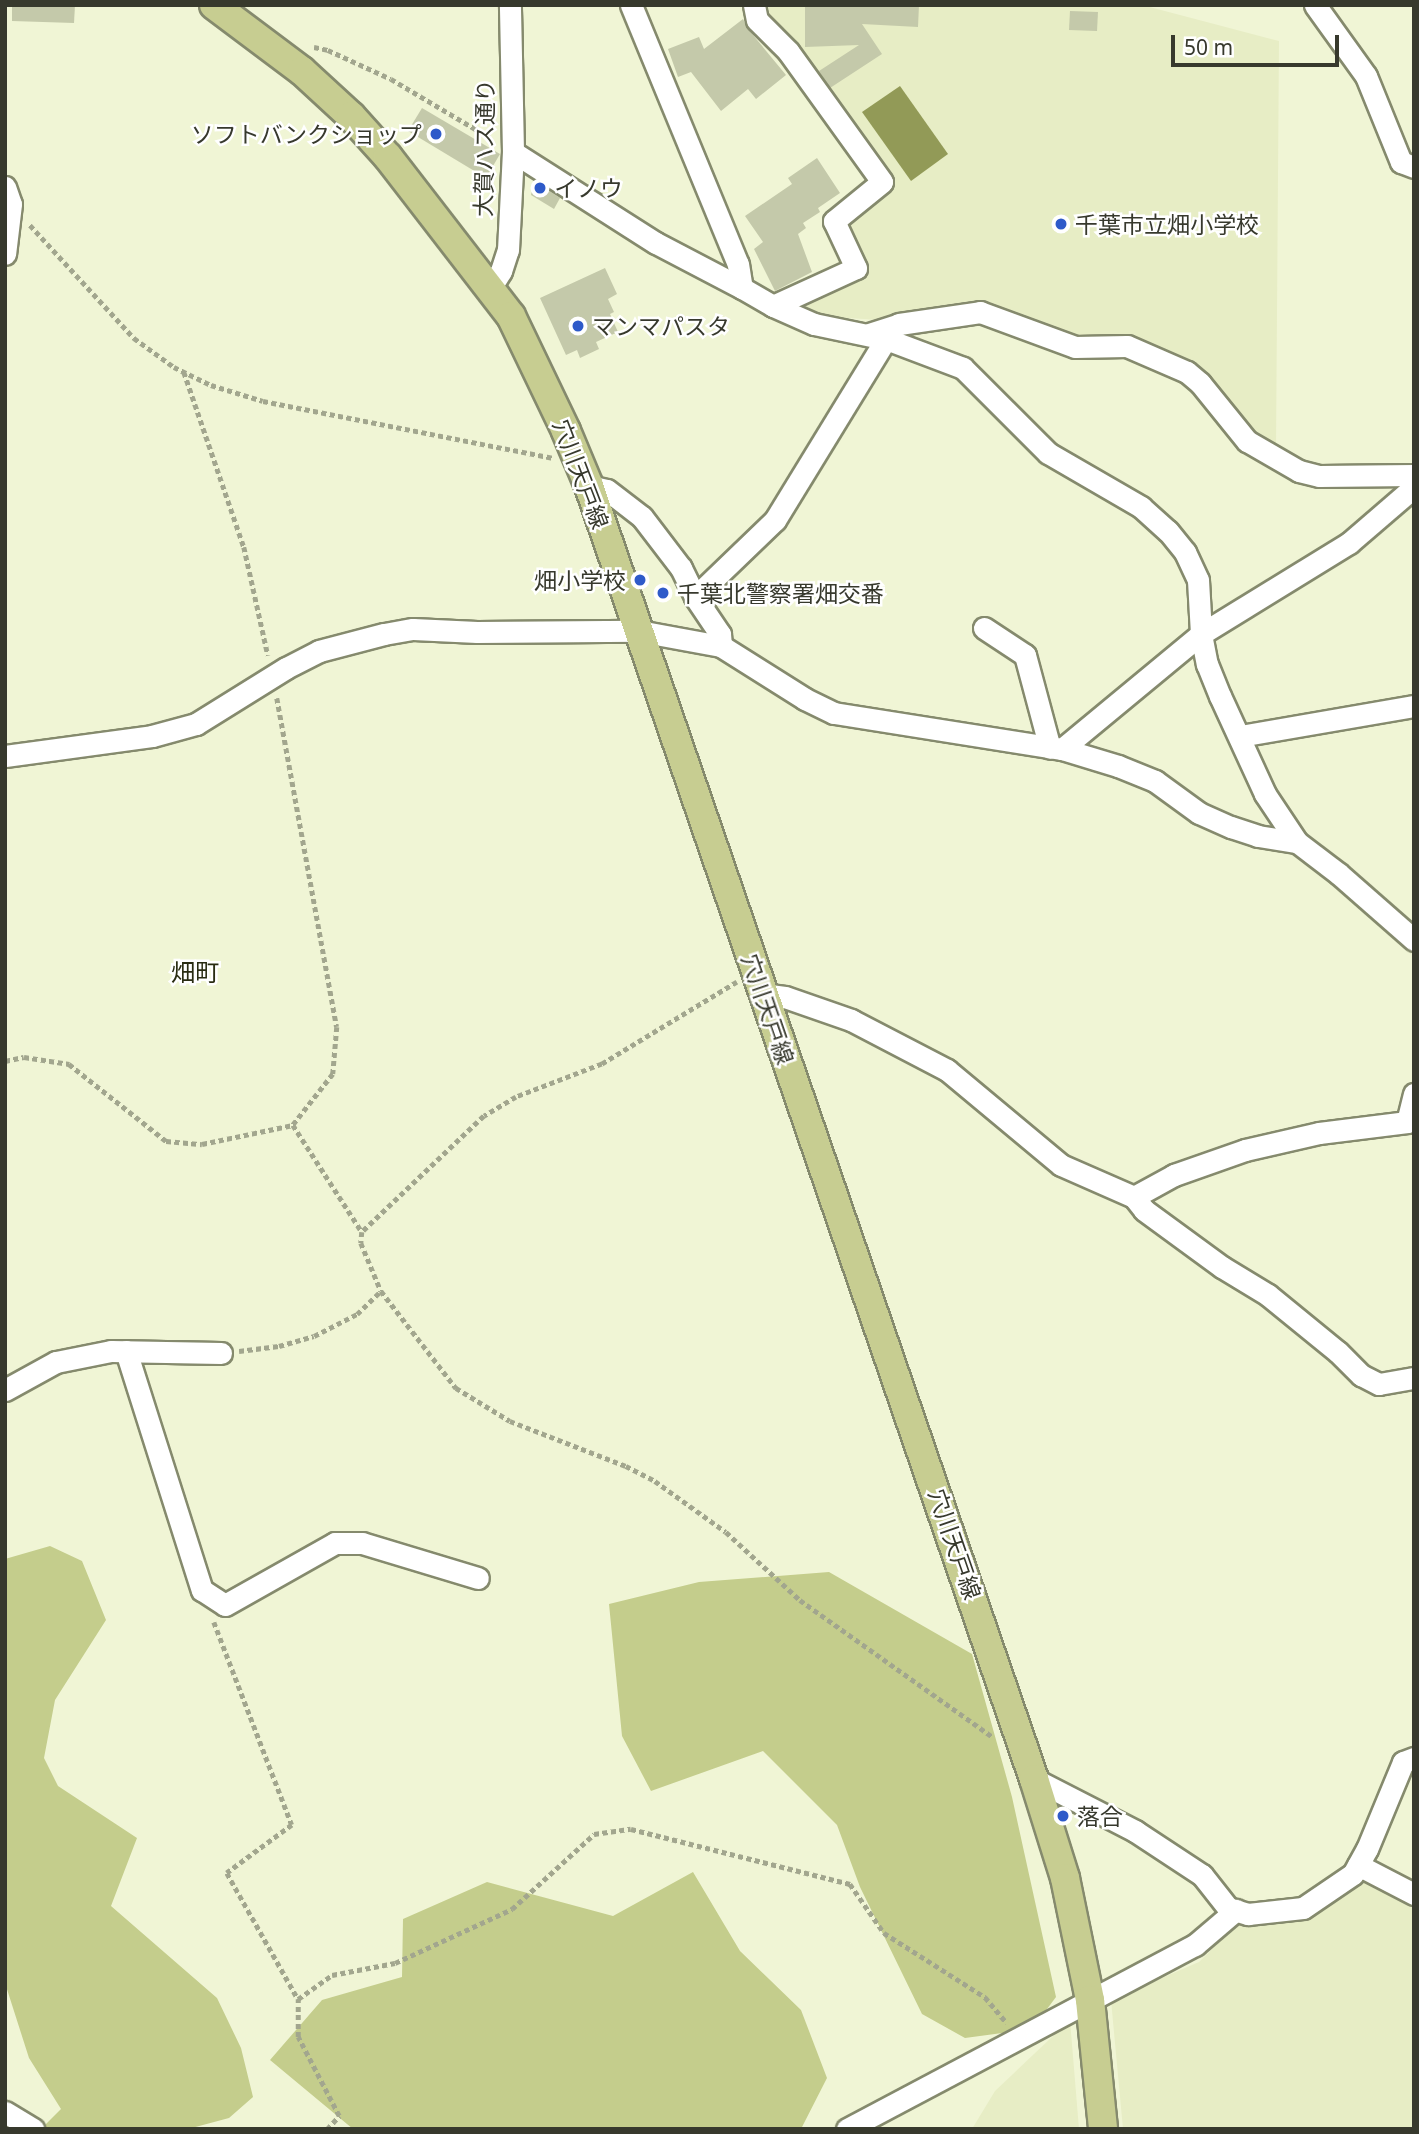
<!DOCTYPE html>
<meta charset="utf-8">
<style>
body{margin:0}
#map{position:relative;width:1419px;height:2134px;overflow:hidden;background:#f0f5d5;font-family:"Noto Sans","Noto Sans JP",sans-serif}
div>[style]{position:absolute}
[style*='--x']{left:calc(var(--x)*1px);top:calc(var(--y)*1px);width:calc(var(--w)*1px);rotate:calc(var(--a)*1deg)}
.built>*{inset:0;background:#e7edc5}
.green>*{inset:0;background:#c4cd8c}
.water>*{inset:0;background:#929a57}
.building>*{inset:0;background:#c4c9aa}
.path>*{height:4.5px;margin-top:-2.25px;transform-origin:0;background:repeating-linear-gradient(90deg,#a2a68e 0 5px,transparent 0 8.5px)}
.roads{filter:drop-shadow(2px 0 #858a6d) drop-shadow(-2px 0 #858a6d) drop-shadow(0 2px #858a6d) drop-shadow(0 -2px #858a6d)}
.minor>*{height:21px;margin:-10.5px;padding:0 10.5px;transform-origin:10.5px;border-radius:10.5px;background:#fff}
.major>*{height:28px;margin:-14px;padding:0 14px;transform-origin:14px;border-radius:14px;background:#c7cd91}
.dots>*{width:19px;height:19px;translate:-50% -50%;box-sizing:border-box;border:4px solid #fff;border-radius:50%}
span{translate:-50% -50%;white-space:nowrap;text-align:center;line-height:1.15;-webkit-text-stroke:5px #fff;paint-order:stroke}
.poi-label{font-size:23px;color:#37392d}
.right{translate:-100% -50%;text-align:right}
.left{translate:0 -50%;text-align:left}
.street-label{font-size:23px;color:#37392d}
.neighbourhood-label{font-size:24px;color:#292c12}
.frame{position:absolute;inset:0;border:7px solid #37392d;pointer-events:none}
.scale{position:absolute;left:1171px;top:35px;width:168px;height:32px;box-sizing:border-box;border:4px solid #37392d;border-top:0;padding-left:9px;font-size:21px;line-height:24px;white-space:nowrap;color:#37392d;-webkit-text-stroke:5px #fff;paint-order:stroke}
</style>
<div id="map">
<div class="built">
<i style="clip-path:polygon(761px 5px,1142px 5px,1279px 41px,1276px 449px,1251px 436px,1189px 363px,1074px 340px,978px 305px,894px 321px,818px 316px,805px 310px,809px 297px,863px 270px,845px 219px,889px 185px,762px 17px)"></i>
<i style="clip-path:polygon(1365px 1880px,1414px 1905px,1414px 2129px,1123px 2129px,1111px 2000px,1199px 1962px,1239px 1923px,1305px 1920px)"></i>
<i style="clip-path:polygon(1070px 2020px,1079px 2129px,972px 2129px,995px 2091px)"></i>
</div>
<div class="green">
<i style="clip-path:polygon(50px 1546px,82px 1561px,106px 1620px,55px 1700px,44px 1758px,58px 1786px,137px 1838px,111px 1906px,217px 1998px,241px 2048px,253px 2097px,229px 2118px,188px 2129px,41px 2129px,61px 2109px,29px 2058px,5px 1983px,5px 1559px)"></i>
<i style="clip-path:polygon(829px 1572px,972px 1654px,1012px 1797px,1056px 1997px,1032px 2029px,965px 2038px,922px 2014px,860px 1887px,837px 1825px,763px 1751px,651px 1791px,622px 1736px,609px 1604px,699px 1582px)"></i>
<i style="clip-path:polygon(693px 1872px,740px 1951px,801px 2010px,827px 2078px,801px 2129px,353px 2129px,270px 2060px,322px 2000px,402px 1977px,403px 1919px,487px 1882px,613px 1916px)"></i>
</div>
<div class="water">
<i style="clip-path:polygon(900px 86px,948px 154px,911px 181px,862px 112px)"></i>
</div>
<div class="building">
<i style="clip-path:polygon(12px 5px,75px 5px,74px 23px,12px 21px)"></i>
<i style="clip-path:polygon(805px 5px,919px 5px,918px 27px,862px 24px,882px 54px,830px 88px,819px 71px,859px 45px,805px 47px)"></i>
<i style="clip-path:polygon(1070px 11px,1098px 12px,1097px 31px,1069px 30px)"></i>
<i style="clip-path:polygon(743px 19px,748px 29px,786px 75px,756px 99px,748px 89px,721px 111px,691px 72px,678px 77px,668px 49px,699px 37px,704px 49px)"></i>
<i style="clip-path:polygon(422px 108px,500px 154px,486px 178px,408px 131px)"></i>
<i style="clip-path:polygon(817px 158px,840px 193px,818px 208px,820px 212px,803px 223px,806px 228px,798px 234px,812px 272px,775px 291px,754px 249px,763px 242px,745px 216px,792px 184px,788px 178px)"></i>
<i style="clip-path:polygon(534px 181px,560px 198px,554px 209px,531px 195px)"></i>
<i style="clip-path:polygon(605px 268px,617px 294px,608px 299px,614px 312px,610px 314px,618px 332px,596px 342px,599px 349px,580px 358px,577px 350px,566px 355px,540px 298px)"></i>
</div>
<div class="path">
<i style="--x:314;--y:47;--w:14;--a:12"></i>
<i style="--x:328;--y:50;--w:69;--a:24.7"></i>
<i style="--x:391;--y:79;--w:117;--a:30.7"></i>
<i style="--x:30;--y:225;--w:154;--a:47.4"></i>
<i style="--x:134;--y:338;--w:49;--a:35.9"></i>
<i style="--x:174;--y:367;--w:41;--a:25.9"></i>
<i style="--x:211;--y:385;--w:54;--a:17.1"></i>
<i style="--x:263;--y:401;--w:296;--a:11.1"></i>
<i style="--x:184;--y:372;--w:185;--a:71.1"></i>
<i style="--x:244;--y:547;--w:111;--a:77.5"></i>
<i style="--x:277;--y:698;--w:334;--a:79.7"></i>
<i style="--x:337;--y:1027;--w:47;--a:94.9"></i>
<i style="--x:333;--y:1074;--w:65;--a:128.1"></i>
<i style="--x:293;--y:1125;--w:127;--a:57.2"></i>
<i style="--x:737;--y:982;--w:158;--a:148.7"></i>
<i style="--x:602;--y:1064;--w:92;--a:159"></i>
<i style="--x:516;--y:1097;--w:37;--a:149"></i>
<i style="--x:484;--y:1116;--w:168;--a:136.4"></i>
<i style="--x:362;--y:1232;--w:11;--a:95"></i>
<i style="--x:361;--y:1243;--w:52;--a:67.4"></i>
<i style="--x:381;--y:1291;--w:123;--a:52.3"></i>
<i style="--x:456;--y:1388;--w:63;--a:31.4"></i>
<i style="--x:510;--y:1421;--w:124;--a:21.2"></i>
<i style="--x:626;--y:1466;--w:33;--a:27"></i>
<i style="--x:655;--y:1481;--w:87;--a:35.7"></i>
<i style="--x:726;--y:1532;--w:100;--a:42.6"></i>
<i style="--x:800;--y:1600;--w:237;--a:35.4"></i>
<i style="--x:5;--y:1061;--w:19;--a:-12"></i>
<i style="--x:24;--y:1057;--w:46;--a:8.8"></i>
<i style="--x:69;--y:1064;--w:124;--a:38.4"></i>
<i style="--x:166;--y:1141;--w:36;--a:5"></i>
<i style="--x:202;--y:1144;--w:93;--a:-11.8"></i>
<i style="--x:239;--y:1351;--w:40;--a:-7.1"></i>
<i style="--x:279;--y:1346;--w:36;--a:-16"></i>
<i style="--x:314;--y:1336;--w:48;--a:-27.1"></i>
<i style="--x:357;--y:1314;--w:33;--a:-44"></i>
<i style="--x:214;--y:1622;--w:217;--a:69"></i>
<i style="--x:292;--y:1825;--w:81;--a:143.6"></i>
<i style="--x:227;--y:1873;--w:145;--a:60.6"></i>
<i style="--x:327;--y:2129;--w:18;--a:-47"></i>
<i style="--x:339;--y:2116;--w:89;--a:-117.4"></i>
<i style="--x:298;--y:2037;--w:38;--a:-90"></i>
<i style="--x:298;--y:1999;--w:42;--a:-35.2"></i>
<i style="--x:332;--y:1975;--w:64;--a:-10.8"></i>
<i style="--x:395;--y:1963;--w:129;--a:-24.8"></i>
<i style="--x:512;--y:1909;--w:111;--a:-42.4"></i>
<i style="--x:594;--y:1834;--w:37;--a:-8"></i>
<i style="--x:631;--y:1829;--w:226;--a:14.1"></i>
<i style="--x:850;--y:1884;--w:60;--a:55.2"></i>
<i style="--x:884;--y:1933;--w:120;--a:32.4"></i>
<i style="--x:985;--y:1997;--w:34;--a:50"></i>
</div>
<div class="roads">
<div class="minor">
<i style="--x:631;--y:5;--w:280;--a:67.6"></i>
<i style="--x:738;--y:264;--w:24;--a:81"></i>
<i style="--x:742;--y:288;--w:36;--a:30"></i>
<i style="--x:773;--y:306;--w:45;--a:23.7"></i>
<i style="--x:814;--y:324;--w:74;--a:11.8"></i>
<i style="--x:886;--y:339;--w:82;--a:20.6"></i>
<i style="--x:963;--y:368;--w:120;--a:45"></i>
<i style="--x:1048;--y:453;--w:108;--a:30.1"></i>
<i style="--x:1141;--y:507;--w:36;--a:42"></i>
<i style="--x:1168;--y:531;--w:27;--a:51"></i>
<i style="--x:1185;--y:552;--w:31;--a:65"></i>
<i style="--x:1198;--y:580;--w:54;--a:86.8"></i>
<i style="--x:1201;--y:634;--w:31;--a:79"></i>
<i style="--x:1207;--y:664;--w:35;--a:68"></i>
<i style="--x:1220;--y:696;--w:108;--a:65.3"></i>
<i style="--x:1265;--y:794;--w:58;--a:56.3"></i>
<i style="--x:754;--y:5;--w:15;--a:79"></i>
<i style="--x:757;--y:20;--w:44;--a:45"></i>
<i style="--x:788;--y:51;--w:161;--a:54.3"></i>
<i style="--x:882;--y:182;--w:62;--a:140.9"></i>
<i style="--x:834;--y:221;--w:52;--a:64.9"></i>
<i style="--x:856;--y:268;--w:91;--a:155.4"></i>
<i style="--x:1315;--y:5;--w:87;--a:54.3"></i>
<i style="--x:1366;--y:76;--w:93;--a:67.9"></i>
<i style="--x:1401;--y:162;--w:14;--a:21"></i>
<i style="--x:513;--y:152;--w:169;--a:32.5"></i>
<i style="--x:656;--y:243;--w:97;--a:27.6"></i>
<i style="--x:5;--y:187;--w:18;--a:71"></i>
<i style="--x:11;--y:204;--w:50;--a:96.8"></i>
<i style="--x:491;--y:287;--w:19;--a:-58"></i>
<i style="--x:501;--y:271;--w:22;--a:-72"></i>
<i style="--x:508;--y:250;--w:98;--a:-87.1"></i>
<i style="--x:513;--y:152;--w:147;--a:-91.2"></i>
<i style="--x:869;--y:334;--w:32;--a:-18"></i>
<i style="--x:899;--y:324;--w:82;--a:-8.4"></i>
<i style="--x:980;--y:312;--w:101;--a:20.2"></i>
<i style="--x:1075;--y:347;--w:52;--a:-1.1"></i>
<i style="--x:1127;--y:346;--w:65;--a:23.4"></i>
<i style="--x:1187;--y:372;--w:17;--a:40"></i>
<i style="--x:1200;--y:383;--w:75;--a:51"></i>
<i style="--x:1247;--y:441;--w:60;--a:30"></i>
<i style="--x:1299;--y:471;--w:21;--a:14"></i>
<i style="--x:1319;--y:476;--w:95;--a:-0.6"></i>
<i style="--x:589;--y:486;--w:18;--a:13"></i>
<i style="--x:607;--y:490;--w:44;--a:37.6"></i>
<i style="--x:642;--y:517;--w:64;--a:52.6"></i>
<i style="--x:681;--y:568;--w:32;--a:64"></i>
<i style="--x:695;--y:597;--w:45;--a:56"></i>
<i style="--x:720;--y:634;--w:12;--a:85"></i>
<i style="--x:695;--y:597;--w:111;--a:-43.9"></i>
<i style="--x:775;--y:520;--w:212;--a:-58.5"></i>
<i style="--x:984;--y:628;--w:49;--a:33.4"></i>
<i style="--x:1025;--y:655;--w:96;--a:75"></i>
<i style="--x:1240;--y:736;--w:177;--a:-9.8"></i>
<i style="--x:1062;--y:749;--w:180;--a:-39.6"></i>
<i style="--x:1201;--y:634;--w:174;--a:-31.6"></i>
<i style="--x:1349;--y:543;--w:86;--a:-40.7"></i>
<i style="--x:5;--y:756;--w:148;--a:-7.7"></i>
<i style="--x:152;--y:736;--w:46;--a:-15.3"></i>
<i style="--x:196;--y:724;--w:106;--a:-31.9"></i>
<i style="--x:286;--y:668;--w:37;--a:-27"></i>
<i style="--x:319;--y:651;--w:67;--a:-14.7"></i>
<i style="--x:384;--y:634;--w:29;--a:-10"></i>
<i style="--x:413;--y:629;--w:64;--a:2.7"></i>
<i style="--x:477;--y:632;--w:162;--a:-0.4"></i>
<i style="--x:639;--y:631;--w:83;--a:10.4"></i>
<i style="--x:721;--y:646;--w:99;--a:32.2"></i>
<i style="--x:805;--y:699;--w:32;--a:26"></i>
<i style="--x:834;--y:713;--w:231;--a:9"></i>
<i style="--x:1062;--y:749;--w:59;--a:16.9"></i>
<i style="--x:1118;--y:766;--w:40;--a:22"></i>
<i style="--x:1155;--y:781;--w:54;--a:36"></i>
<i style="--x:1199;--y:813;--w:35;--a:24"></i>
<i style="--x:1231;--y:827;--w:28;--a:18"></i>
<i style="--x:1258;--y:836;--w:39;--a:9"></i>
<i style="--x:1297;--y:842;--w:53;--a:37.3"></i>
<i style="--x:1339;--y:874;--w:100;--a:41.3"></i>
<i style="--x:762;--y:994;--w:23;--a:7"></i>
<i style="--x:785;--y:997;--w:70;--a:19.2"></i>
<i style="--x:851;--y:1020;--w:108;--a:27.5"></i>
<i style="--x:947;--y:1070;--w:148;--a:39.8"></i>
<i style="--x:1061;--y:1165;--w:80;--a:23.7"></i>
<i style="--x:1134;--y:1197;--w:16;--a:52"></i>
<i style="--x:1144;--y:1210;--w:97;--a:36.2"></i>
<i style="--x:1222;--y:1267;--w:54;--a:31.3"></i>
<i style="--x:1268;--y:1295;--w:90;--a:39.2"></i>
<i style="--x:1338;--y:1352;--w:33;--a:45"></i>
<i style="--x:1361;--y:1375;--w:20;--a:27"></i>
<i style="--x:1379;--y:1384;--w:36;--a:-10"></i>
<i style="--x:1134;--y:1197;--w:46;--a:-28.8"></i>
<i style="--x:1174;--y:1175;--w:75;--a:-19.4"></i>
<i style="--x:1245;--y:1150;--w:76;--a:-12.9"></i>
<i style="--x:1319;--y:1133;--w:89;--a:-7.1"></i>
<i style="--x:1407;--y:1122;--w:29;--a:-76"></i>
<i style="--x:126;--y:1351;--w:251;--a:72.4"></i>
<i style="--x:202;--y:1590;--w:27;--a:33"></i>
<i style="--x:225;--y:1605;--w:126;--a:-29.4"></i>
<i style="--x:335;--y:1543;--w:27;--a:0"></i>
<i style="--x:362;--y:1543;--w:121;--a:16.8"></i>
<i style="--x:5;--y:1390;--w:58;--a:-28.8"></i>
<i style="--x:56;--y:1362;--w:56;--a:-11.3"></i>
<i style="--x:111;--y:1351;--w:110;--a:1"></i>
<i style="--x:1034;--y:1779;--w:114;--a:27.2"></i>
<i style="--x:1135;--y:1831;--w:80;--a:33.3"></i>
<i style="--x:1202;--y:1875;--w:42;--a:51.8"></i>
<i style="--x:1228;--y:1908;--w:21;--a:17"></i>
<i style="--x:1248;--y:1914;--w:55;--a:-6.2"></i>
<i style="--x:1303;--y:1908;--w:60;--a:-34.2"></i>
<i style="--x:1353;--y:1874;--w:29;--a:-61"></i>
<i style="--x:1367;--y:1849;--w:94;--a:-67.5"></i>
<i style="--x:1403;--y:1762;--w:12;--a:-20"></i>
<i style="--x:1358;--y:1865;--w:63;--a:27.4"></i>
<i style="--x:5;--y:2112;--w:33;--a:31"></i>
<i style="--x:847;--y:2129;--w:394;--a:-27.9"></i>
<i style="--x:1195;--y:1945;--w:54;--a:-40.5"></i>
</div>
<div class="major">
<i style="--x:214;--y:5;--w:110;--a:36.9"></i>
<i style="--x:302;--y:71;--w:67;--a:42.6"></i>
<i style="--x:351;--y:116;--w:55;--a:47.9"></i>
<i style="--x:388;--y:157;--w:201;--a:52.3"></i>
<i style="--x:511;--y:316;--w:127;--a:64.4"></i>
<i style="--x:566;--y:431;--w:60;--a:67.3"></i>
<i style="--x:589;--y:486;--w:1367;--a:71.01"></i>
<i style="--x:1034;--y:1779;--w:104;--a:72.6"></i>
<i style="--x:1065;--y:1878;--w:125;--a:78.4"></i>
<i style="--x:1090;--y:2000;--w:130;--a:84.2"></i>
</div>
</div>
<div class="dots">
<i style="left:436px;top:134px;background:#2e5ac9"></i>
<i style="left:540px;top:188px;background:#2e5ac9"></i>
<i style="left:1061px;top:224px;background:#2e5ac9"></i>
<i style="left:578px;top:326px;background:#2e5ac9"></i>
<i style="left:640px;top:580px;background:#2e5ac9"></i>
<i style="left:663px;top:593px;background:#2e5ac9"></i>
<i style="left:1063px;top:1816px;background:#2e5ac9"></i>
</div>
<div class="poi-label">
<span class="right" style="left:422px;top:134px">ソフトバンクショップ</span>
<span class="left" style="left:554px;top:188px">イノウ</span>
<span class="left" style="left:1075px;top:224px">千葉市立畑小学校</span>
<span class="left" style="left:592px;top:326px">マンマパスタ</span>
<span class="right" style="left:626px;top:580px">畑小学校</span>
<span class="left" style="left:677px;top:593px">千葉北警察署畑交番</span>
<span class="left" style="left:1077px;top:1816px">落合</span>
</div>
<div class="street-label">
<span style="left:484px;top:148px;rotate:-89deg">大賀ハス通り</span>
<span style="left:581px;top:474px;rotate:69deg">穴川天戸線</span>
<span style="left:768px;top:1009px;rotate:71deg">穴川天戸線</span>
<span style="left:955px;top:1544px;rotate:71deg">穴川天戸線</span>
</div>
<div class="neighbourhood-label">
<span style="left:195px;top:972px">畑町</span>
</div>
<div class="frame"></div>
<div class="scale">50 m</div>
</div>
